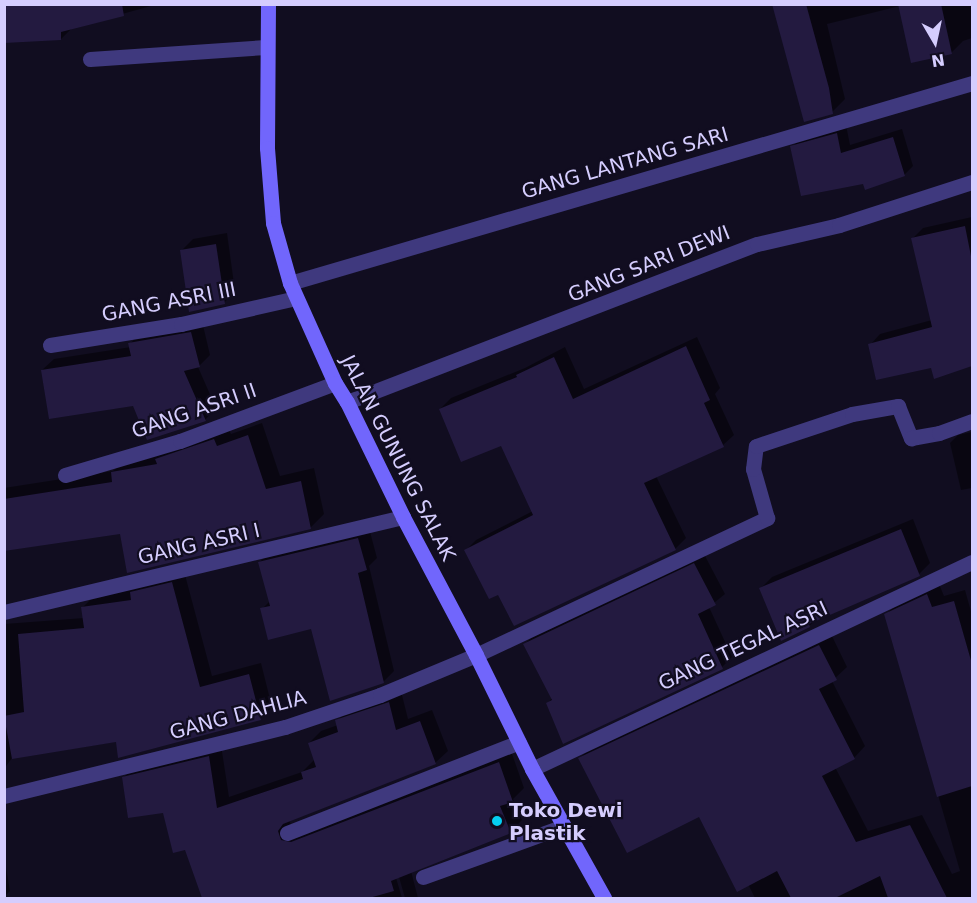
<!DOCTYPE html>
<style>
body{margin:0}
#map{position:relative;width:977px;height:903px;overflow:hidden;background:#110d20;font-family:"DejaVu Sans",sans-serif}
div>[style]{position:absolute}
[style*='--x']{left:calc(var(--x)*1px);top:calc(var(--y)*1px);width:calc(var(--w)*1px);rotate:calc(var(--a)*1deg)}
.shadow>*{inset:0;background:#0007}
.building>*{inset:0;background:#231a40}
.lane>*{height:15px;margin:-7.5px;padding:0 7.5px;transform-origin:7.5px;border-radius:7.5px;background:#3f397e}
.street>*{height:15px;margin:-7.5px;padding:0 7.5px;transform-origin:7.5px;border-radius:7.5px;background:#3f397e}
.secondary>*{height:15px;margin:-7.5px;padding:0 7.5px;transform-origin:7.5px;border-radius:7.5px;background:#7166fc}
.dots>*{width:16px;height:16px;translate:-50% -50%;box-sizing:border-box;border:3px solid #110d20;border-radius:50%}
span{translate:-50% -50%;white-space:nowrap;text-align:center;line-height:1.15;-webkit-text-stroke:4.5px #110d20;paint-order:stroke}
.street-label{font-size:20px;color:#d5cdfe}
.poi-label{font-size:20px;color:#d5cdfe;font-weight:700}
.left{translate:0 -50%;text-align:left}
.frame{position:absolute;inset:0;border:6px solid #d5cdfe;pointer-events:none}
.north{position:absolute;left:905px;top:12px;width:60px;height:60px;-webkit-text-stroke:4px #110d20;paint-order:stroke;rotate:171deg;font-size:16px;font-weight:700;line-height:24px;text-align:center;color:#d5cdfe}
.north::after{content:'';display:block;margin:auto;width:21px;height:27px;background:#d5cdfe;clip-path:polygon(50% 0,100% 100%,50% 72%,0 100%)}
</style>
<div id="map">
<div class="shadow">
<i style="clip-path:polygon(4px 4px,158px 4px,72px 28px,61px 39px)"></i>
<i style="clip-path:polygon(774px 4px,972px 4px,972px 38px,963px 41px,951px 53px,900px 6px,827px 24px,845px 99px,832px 112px)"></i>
<i style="clip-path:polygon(846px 125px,850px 145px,902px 129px,913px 166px,904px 175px,864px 182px,792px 147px,801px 138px)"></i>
<i style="clip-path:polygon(972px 217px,972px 364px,935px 377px,932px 366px,870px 345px,880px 334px,932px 320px,913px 238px,923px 228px)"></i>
<i style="clip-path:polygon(227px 233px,235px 291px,224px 303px,182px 250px,193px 239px)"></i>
<i style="clip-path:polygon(202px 321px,210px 355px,198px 367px,216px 408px,205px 420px,134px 404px,42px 370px,54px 359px,131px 347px,130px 344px,141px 332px)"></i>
<i style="clip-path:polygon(697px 337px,720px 388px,715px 394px,734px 435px,723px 445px,656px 476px,686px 538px,675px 549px,498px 593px,466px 550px,476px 540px,533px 511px,502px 444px,440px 409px,451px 398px,525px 368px,565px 347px,584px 389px)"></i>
<i style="clip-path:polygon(262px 423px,280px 476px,314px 468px,324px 514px,311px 527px,122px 532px,4px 550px,4px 488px,113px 471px,126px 459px,227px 426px,231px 434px)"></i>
<i style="clip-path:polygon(972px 432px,972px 488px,961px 490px,950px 443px,958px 435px)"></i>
<i style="clip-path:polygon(913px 519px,930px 563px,919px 574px,816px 620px,809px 626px,761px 588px,772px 577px)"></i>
<i style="clip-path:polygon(369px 528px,377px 558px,369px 566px,394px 671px,384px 681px,312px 628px,262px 609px,270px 601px,260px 562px,270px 551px)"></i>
<i style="clip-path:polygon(704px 554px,725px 594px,709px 607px,732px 657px,722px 667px,548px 703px,552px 698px,525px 644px,535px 634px)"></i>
<i style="clip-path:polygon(184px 571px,212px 676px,261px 663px,272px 707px,260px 719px,12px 758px,4px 769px,4px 624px,84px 618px,83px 607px,95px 595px,135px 589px,143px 580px)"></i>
<i style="clip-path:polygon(939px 584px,944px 596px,965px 590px,972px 615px,972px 898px,755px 898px,748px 884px,700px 815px,580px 758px,591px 747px,831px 634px,847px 667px,832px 681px,865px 746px,854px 758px,835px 767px,868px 831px,922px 815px,952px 874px,960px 871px,886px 615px,897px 603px)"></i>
<i style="clip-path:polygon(401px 691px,408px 719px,432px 710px,448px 751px,435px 763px,289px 820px,293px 829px,511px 751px,524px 788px,513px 799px,522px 820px,510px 832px,411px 871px,418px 898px,405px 898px,397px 870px,394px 871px,402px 898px,204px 898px,186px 849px,164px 811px,123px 778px,135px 766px,221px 745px,229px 797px,302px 772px,315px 759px,309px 743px,321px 731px,338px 725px,337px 721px,349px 709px)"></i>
<i style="clip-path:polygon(4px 856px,10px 891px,4px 897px)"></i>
</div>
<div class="building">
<i style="clip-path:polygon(4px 4px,122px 4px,124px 16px,61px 32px,61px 40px,4px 43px)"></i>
<i style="clip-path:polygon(772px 4px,806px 4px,829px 88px,833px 114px,804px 122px)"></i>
<i style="clip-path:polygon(898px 4px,941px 4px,952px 54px,911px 63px)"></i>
<i style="clip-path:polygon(837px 133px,841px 153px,893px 137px,905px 176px,865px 190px,863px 184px,801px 196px,790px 146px)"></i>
<i style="clip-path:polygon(965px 226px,972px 261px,972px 366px,934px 379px,931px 368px,876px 380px,868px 344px,932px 327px,911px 238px)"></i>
<i style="clip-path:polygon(216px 244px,225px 304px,189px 312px,180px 250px)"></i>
<i style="clip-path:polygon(191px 332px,200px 367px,184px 371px,206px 421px,147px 440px,133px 406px,49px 419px,41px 370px,131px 356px,128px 343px)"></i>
<i style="clip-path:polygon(686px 346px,710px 400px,704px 403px,724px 447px,644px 483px,676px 550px,514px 626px,498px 595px,489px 599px,464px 550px,533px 515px,501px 446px,461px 462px,439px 409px,517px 377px,516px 375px,554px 357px,573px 399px)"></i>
<i style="clip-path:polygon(248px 435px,266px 489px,301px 481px,311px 529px,127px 573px,120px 534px,4px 551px,4px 499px,112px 482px,111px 472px,157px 464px,155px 459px,214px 439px,217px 446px)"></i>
<i style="clip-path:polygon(901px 529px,920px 576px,809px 624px,810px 627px,781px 641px,759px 588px)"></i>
<i style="clip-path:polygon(358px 538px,367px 570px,358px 573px,384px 683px,330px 701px,311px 629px,268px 640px,260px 608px,270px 606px,258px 562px)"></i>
<i style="clip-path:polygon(694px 563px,716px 605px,698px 614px,723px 669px,563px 744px,546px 703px,552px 700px,523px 644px)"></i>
<i style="clip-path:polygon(172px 582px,200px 687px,249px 674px,261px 720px,118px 758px,116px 742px,12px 759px,4px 716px,24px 712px,18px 634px,84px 628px,81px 607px,131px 600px,130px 592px)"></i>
<i style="clip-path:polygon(927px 594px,932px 607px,954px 601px,972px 664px,972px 786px,937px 797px,884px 614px)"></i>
<i style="clip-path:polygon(819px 645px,837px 680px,819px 689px,855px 759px,822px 776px,856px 842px,910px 825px,947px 898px,888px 898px,880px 876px,835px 898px,791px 898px,777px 871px,737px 892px,699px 817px,627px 853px,578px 758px)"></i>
<i style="clip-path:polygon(389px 702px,396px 730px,420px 721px,436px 764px,283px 824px,278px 831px,281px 840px,291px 842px,499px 762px,513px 802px,500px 806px,511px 833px,391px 881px,394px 891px,369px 898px,202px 898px,185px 850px,173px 853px,163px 813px,128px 818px,122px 777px,209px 756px,217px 808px,303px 779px,301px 772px,316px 767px,308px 743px,338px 732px,335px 720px)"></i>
</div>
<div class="lane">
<i style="--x:90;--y:59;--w:176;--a:-3.9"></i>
</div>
<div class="street">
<i style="--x:290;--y:283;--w:711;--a:-16.34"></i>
<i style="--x:50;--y:345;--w:133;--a:-9.1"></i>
<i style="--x:181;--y:324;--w:118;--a:-12.7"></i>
<i style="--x:347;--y:402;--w:439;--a:-21.1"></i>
<i style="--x:757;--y:244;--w:84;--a:-13"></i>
<i style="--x:839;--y:225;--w:140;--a:-17.9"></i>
<i style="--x:65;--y:475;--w:120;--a:-16.5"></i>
<i style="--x:180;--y:441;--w:165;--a:-20.5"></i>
<i style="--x:4;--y:612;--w:410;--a:-13.4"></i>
<i style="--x:532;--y:769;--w:486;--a:-25.2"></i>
<i style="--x:4;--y:796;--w:289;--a:-13.8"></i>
<i style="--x:285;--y:727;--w:100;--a:-18.6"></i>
<i style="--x:380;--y:695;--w:104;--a:-22.6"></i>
<i style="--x:476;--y:655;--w:322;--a:-25.2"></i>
<i style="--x:767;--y:518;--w:51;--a:-105.9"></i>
<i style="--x:753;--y:469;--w:23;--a:-83"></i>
<i style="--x:756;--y:446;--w:101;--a:-18.4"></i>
<i style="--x:852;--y:414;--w:47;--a:-9.9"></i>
<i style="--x:898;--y:406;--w:35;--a:68"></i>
<i style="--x:911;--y:438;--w:28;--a:-10"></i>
<i style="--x:939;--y:433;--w:35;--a:-20"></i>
<i style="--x:287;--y:833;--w:249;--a:-21.4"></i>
<i style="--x:423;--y:877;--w:150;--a:-19.9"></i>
</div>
<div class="secondary">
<i style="--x:268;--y:4;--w:144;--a:90.4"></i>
<i style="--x:267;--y:148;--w:75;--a:85.4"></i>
<i style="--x:273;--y:223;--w:62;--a:74.2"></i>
<i style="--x:290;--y:283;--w:110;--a:65.8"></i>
<i style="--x:335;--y:383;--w:22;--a:58"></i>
<i style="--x:347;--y:402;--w:128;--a:64"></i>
<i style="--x:403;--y:517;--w:156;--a:62.1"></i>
<i style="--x:476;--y:655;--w:127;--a:63.8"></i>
<i style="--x:532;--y:769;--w:148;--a:60.8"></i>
</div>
<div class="dots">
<i style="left:497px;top:821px;background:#05cff2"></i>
</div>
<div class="street-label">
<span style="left:625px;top:163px;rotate:-16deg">GANG LANTANG SARI</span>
<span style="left:649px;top:264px;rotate:-22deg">GANG SARI DEWI</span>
<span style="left:169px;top:302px;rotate:-11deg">GANG ASRI III</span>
<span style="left:194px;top:411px;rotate:-19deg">GANG ASRI II</span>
<span style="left:398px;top:458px;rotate:63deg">JALAN GUNUNG SALAK</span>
<span style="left:199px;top:544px;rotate:-13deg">GANG ASRI I</span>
<span style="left:743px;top:646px;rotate:-25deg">GANG TEGAL ASRI</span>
<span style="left:238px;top:715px;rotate:-15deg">GANG DAHLIA</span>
</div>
<div class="poi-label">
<span class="left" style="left:509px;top:822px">Toko Dewi<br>Plastik</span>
</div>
<div class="frame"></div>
<div class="north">N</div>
</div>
